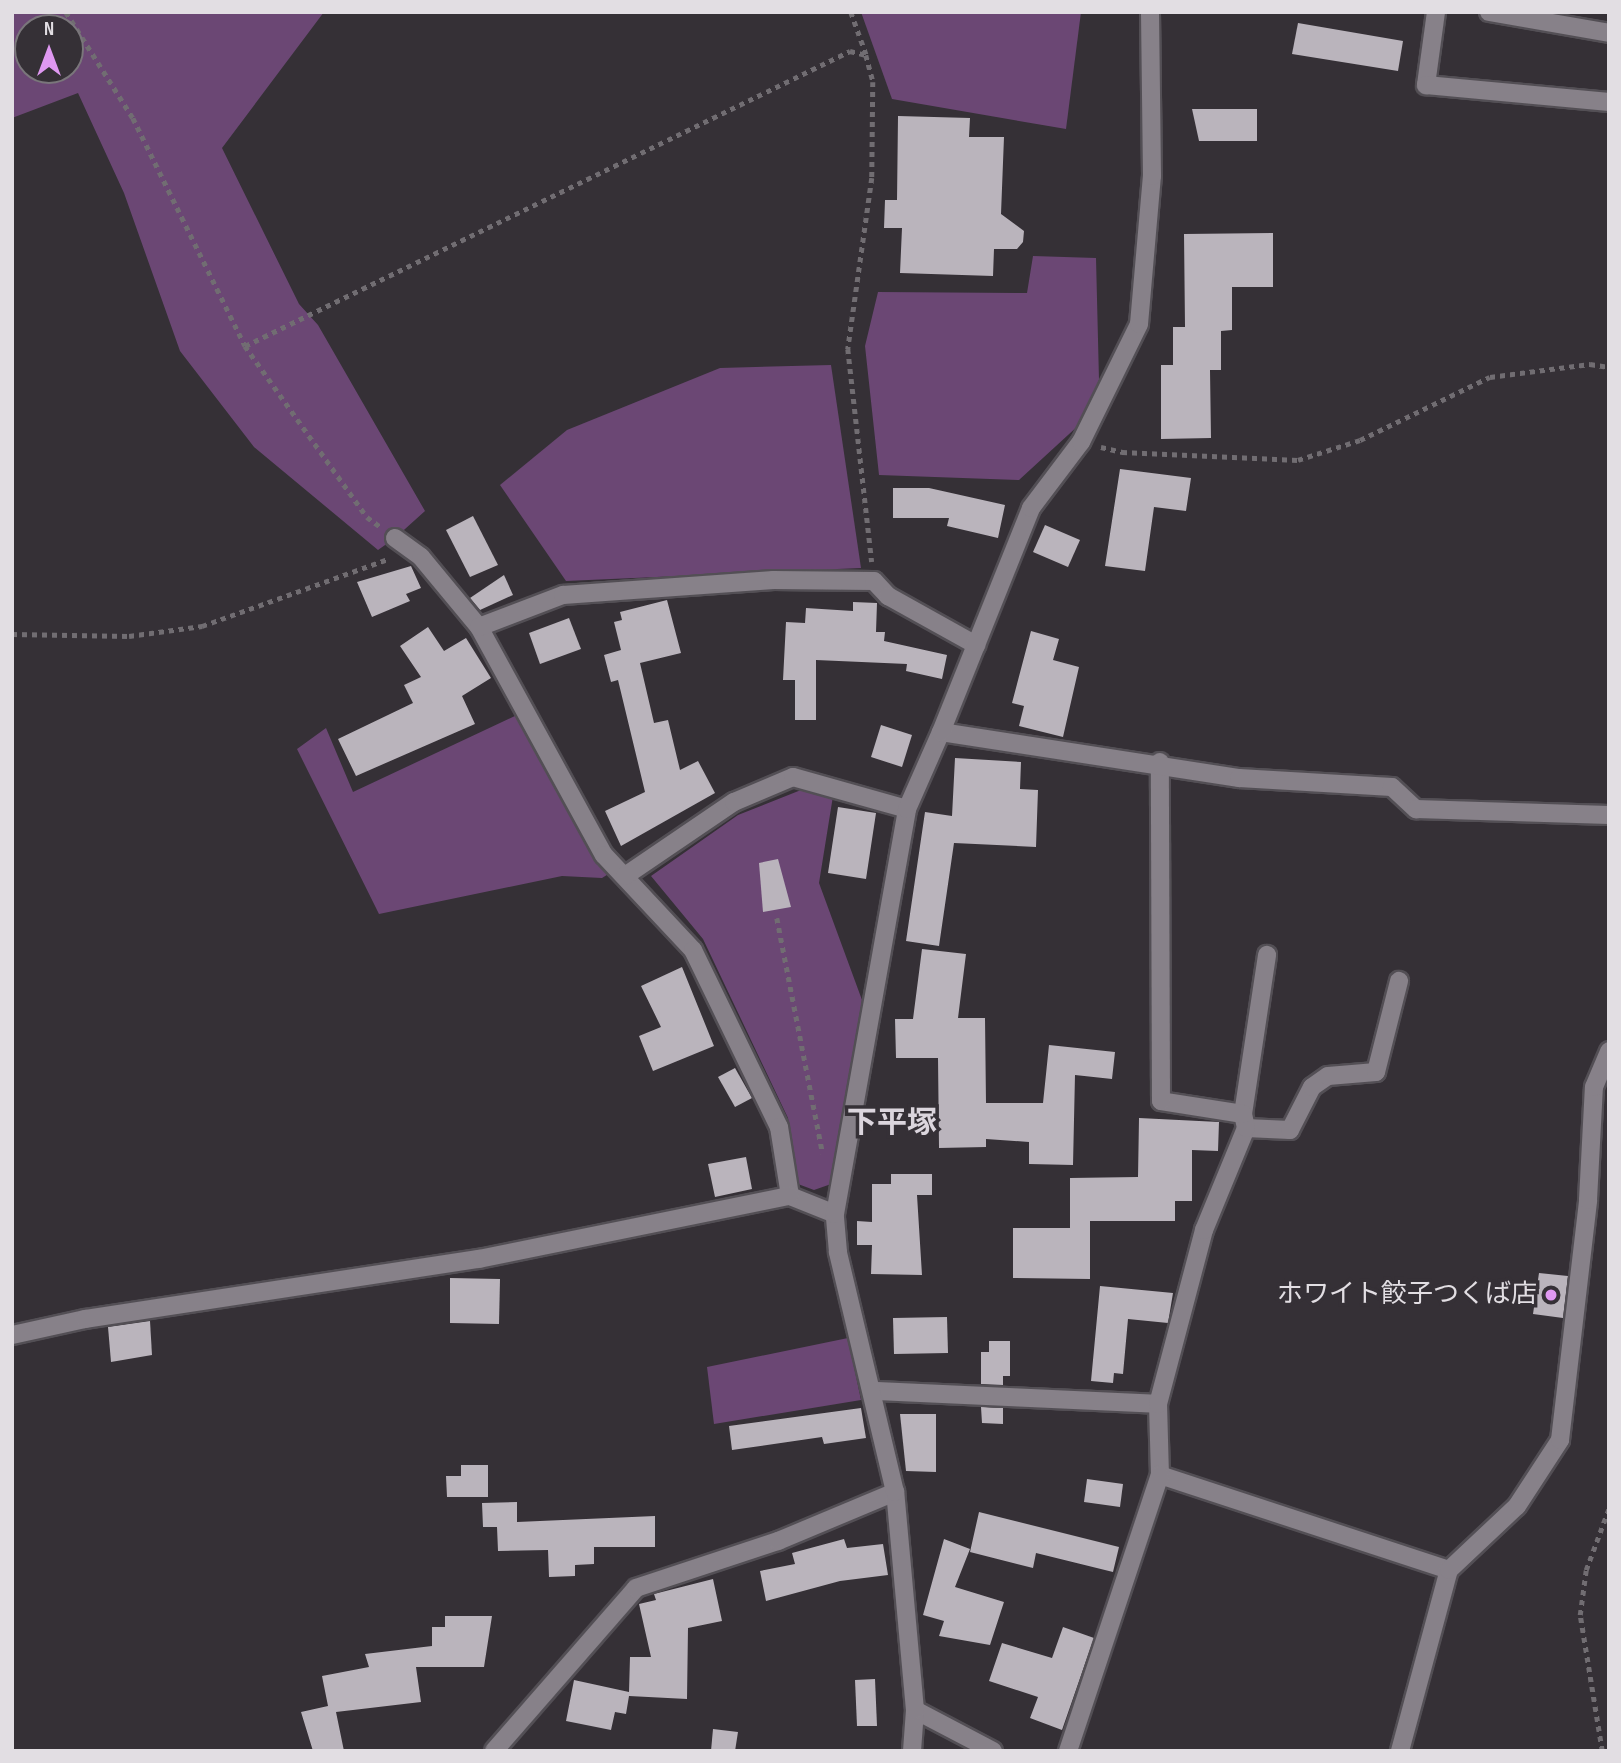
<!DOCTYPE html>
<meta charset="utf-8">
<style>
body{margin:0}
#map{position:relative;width:1621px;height:1763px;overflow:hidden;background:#353036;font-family:"Sofia Sans Condensed","Noto Sans JP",sans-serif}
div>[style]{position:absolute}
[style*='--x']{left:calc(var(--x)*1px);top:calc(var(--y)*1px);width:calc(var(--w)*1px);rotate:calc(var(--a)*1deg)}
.green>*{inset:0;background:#6b4774}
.building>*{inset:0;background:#bab4bc}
.path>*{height:4.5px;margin-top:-2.25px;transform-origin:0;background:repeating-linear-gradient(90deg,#716d72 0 5px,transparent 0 10px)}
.roads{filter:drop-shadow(2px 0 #534f55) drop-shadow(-2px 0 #534f55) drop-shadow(0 2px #534f55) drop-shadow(0 -2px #534f55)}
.minor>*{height:18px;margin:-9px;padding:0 9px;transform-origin:9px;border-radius:9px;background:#878189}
.tertiary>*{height:18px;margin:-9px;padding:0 9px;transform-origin:9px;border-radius:9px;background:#878189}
.dots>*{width:19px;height:19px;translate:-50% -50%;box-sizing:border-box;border:4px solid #353036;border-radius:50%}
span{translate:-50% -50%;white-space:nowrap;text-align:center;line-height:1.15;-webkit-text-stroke:7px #353036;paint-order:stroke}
.poi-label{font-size:26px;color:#e2dee3}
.right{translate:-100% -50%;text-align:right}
.quarter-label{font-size:30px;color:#dbd5dd;font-weight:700}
.frame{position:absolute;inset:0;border:14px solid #e2dee3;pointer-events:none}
.north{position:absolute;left:14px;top:14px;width:70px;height:70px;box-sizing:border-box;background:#353036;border:2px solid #7a767b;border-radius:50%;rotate:0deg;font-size:19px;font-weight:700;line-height:28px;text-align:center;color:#e2dee3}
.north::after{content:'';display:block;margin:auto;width:24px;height:32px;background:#df98f1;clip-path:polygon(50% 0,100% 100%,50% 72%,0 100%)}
</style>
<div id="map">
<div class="green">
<i style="clip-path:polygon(evenodd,12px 12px,324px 12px,222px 148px,299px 304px,318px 325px,425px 511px,395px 538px,378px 550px,254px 447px,180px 351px,124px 193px,78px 93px,12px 118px,12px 12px,28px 28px,70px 28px,70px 70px,28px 70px,28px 28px)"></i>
<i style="clip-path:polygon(861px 12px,1081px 12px,1066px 129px,892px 99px)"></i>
<i style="clip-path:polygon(1033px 256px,1096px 258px,1099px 380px,1080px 424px,1019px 480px,879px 475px,865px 346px,878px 292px,1027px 293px)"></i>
<i style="clip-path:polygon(831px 365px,861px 568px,566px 581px,500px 485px,567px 430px,720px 368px)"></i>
<i style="clip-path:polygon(517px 715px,610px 873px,602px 878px,562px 876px,379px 914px,297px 749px,326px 728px,353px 792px)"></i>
<i style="clip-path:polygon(801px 790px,833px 796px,819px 883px,862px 1000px,834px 1183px,814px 1190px,798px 1184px,788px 1118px,703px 939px,651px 876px,738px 815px)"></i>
<i style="clip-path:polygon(848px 1338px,861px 1400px,714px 1424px,707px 1367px)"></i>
</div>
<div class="building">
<i style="clip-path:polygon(1298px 23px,1403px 41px,1398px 71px,1292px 54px)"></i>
<i style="clip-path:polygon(1192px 109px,1257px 109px,1257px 141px,1199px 141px)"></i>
<i style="clip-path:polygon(898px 116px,970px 118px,969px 137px,1004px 137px,1001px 214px,1024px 231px,1023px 242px,1017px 249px,994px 249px,993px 276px,900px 273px,902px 228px,884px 228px,885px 200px,897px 200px)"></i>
<i style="clip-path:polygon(1273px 233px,1273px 287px,1232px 287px,1232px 330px,1221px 331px,1221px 370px,1210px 370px,1211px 438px,1161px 439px,1161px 365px,1173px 365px,1173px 327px,1185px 327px,1184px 234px)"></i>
<i style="clip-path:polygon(1120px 469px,1191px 478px,1186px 511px,1154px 507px,1145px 571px,1105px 566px)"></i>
<i style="clip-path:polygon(893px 488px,929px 488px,1005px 505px,998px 538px,947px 526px,949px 518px,893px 518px)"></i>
<i style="clip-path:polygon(473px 516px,498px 565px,470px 577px,446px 530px)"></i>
<i style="clip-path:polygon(1045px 525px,1080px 540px,1068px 567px,1033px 552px)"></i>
<i style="clip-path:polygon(411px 566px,421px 588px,406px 594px,410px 601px,372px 617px,357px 582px)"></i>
<i style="clip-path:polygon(504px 575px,513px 595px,480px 610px,470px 598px)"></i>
<i style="clip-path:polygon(667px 600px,681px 653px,640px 663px,654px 723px,668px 720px,680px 770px,698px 761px,715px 793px,621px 846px,605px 811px,645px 792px,618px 680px,611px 682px,604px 655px,621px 650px,614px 622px,622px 620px,620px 612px)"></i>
<i style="clip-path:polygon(853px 602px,877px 603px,876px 632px,885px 632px,884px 641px,947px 655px,942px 679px,906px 671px,907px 664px,816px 660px,816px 720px,795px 720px,795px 680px,783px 680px,786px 622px,805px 623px,806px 608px,853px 611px)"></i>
<i style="clip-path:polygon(569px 618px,581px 649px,540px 664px,529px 633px)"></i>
<i style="clip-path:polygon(428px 627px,444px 651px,466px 638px,491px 678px,462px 696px,475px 724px,356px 776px,338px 739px,413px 703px,404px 685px,421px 677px,400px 646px)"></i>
<i style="clip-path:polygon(1031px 631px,1059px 639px,1053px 660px,1079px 667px,1063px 737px,1019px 726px,1024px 706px,1012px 703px)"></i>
<i style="clip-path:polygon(881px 725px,912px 735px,902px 767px,871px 757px)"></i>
<i style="clip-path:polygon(955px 758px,1021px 762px,1020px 789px,1038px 790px,1036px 847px,954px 843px,939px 946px,906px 941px,925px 812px,952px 816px)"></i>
<i style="clip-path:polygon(838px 807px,876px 813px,866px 879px,828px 873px)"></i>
<i style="clip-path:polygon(778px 859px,791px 907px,763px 912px,759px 863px)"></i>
<i style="clip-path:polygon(922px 949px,966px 954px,958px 1018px,985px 1018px,986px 1103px,1043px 1103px,1049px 1045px,1115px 1052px,1112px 1079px,1075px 1075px,1073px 1165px,1029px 1164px,1029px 1142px,986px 1139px,986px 1147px,939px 1148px,938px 1058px,896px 1058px,895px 1019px,913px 1019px)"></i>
<i style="clip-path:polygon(682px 967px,714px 1046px,653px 1071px,639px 1036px,661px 1027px,641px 986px)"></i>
<i style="clip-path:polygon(735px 1068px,752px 1098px,735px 1107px,718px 1077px)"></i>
<i style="clip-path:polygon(1139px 1118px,1219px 1122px,1218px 1151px,1192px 1150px,1192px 1201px,1175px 1201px,1175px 1221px,1090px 1221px,1090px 1279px,1013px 1278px,1013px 1228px,1070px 1228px,1070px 1178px,1138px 1177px)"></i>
<i style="clip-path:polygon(746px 1157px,752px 1189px,715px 1197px,708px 1164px)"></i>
<i style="clip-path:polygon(891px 1174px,932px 1174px,932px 1195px,917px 1195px,922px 1275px,871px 1274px,872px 1245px,857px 1245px,857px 1221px,872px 1222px,872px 1184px,891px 1184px)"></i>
<i style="clip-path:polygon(1539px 1273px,1568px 1276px,1563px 1318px,1533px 1314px)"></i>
<i style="clip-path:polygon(450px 1278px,500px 1279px,499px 1324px,450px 1323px)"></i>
<i style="clip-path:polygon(1100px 1286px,1173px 1293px,1168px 1323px,1128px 1319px,1123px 1374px,1114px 1373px,1113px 1383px,1091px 1381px)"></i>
<i style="clip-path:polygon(947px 1317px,948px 1353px,894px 1354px,893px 1318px)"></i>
<i style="clip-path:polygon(150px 1321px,152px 1355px,111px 1362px,108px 1327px)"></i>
<i style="clip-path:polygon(989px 1341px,1010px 1341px,1010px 1376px,1003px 1376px,1003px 1385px,981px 1384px,981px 1352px,989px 1352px)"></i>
<i style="clip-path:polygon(981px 1407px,1003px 1408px,1003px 1424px,982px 1423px)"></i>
<i style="clip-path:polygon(861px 1408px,866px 1438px,824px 1444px,822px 1437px,732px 1450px,729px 1426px)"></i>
<i style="clip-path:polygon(900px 1414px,936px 1414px,936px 1472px,906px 1471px)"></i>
<i style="clip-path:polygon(461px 1465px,488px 1465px,488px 1497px,447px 1497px,446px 1476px,461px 1476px)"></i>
<i style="clip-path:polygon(1087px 1479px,1123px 1484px,1120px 1507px,1084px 1502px)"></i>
<i style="clip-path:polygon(517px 1502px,517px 1522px,655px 1516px,655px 1547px,594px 1547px,594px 1564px,575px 1565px,575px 1576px,549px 1577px,548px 1550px,498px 1551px,497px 1527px,483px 1527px,482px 1503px)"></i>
<i style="clip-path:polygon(979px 1512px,1119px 1547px,1113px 1572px,1036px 1553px,1033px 1568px,970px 1552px)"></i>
<i style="clip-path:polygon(844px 1539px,847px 1548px,883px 1544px,888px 1575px,840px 1581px,766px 1601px,760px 1571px,795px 1564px,792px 1553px)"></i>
<i style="clip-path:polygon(944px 1539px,970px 1549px,955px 1587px,1004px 1602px,990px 1645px,939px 1636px,944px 1621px,923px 1615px)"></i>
<i style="clip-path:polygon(713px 1579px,722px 1621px,688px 1628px,687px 1699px,629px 1696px,626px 1714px,615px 1712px,611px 1730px,566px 1721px,574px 1680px,629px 1692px,630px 1657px,651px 1657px,639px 1604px,656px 1600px,654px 1594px)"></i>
<i style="clip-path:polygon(445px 1616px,492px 1616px,484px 1667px,416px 1667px,421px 1702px,336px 1712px,344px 1751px,313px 1751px,301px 1712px,328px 1706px,322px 1676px,369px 1667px,365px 1654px,432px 1646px,432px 1627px,445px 1627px)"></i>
<i style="clip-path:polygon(1063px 1627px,1094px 1638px,1062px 1730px,1030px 1718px,1038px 1697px,989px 1681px,1002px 1643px,1052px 1658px)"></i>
<i style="clip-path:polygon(875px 1679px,877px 1726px,857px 1726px,855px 1680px)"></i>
<i style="clip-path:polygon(713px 1729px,738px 1732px,735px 1751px,711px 1751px)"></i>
</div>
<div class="path">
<i style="--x:66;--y:12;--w:125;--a:57.7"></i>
<i style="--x:133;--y:118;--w:254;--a:63.8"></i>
<i style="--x:245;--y:346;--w:210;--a:54.5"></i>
<i style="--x:367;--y:517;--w:17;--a:36"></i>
<i style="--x:851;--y:12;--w:45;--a:70.3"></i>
<i style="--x:245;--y:346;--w:673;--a:-25.99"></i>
<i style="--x:850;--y:51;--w:16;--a:14"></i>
<i style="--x:866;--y:55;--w:28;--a:75"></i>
<i style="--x:873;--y:82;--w:96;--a:90.6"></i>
<i style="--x:872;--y:178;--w:173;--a:98"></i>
<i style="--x:848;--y:349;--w:214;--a:83.6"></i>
<i style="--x:1101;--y:447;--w:22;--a:13"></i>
<i style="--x:1122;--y:452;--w:176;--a:2.6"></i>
<i style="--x:1298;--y:460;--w:65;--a:-17.9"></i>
<i style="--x:1360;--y:440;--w:144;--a:-25.9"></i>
<i style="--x:1490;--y:377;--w:101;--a:-7.4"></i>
<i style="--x:1590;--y:364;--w:19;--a:9"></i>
<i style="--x:12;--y:634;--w:117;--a:1"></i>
<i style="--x:129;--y:636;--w:74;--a:-7.8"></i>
<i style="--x:202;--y:626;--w:198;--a:-19.8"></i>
<i style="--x:777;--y:918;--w:240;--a:79"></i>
<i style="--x:1602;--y:1751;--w:138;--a:-99.2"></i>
<i style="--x:1580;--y:1615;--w:45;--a:-82.4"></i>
<i style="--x:1586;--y:1570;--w:66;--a:-69.6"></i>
</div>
<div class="roads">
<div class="minor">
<i style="--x:1436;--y:12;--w:74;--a:97.8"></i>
<i style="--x:1426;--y:85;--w:184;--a:5.3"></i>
<i style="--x:1489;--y:12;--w:122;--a:9.9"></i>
<i style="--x:395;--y:538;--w:32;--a:36"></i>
<i style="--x:421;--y:557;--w:91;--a:50.4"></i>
<i style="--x:479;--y:627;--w:260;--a:61.3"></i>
<i style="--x:604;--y:855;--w:130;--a:46.9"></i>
<i style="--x:693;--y:950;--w:197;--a:64.1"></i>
<i style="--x:779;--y:1127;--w:70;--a:80.9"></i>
<i style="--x:790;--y:1196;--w:48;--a:21.8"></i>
<i style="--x:479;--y:627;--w:90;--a:-20.9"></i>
<i style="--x:563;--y:595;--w:211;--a:-4.1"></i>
<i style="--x:773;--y:580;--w:101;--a:0.6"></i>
<i style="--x:874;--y:581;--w:21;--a:47"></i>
<i style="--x:888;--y:596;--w:101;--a:29.1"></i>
<i style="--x:625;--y:876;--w:132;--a:-34.2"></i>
<i style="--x:734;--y:802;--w:64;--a:-23"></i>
<i style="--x:793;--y:777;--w:118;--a:15.7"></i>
<i style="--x:1243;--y:1114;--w:161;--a:-81.4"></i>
<i style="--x:1246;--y:1128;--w:44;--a:2.6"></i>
<i style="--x:1290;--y:1130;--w:48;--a:-62.9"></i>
<i style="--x:1312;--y:1087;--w:19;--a:-35"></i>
<i style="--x:1328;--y:1076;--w:48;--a:-4.8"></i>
<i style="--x:1376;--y:1072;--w:94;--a:-75.8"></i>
<i style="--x:12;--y:1335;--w:75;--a:-12.4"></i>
<i style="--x:85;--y:1319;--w:399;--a:-8.7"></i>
<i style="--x:479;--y:1259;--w:317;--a:-11.5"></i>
<i style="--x:875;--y:1391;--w:283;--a:2.6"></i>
<i style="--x:1158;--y:1404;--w:71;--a:88.4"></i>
<i style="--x:1160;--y:1475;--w:304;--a:18.2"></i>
<i style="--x:1158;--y:1404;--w:180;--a:-75.2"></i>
<i style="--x:1204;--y:1230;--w:110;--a:-67.6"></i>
<i style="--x:1246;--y:1128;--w:14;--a:-102"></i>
<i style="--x:1243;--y:1114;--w:83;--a:-171"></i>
<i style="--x:1161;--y:1101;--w:339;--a:-90.2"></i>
<i style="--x:915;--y:1710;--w:88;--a:27.7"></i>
<i style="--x:494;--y:1751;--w:216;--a:-48.9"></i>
<i style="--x:636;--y:1588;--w:150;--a:-18.3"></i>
<i style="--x:778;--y:1541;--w:127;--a:-22.7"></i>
<i style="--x:912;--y:1751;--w:41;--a:-85.8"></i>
<i style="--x:915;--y:1710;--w:219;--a:-95.2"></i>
<i style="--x:895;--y:1492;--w:247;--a:-103.4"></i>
<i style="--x:838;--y:1252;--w:38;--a:-95"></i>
<i style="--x:835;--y:1214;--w:411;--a:-79.9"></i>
<i style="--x:907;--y:809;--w:84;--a:-66.2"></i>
<i style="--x:941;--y:732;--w:302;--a:8.8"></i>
<i style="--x:1239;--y:778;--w:153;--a:3.4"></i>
<i style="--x:1392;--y:787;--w:33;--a:43"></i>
<i style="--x:1416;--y:809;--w:193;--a:1.8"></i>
<i style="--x:1068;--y:1751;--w:291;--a:-71.6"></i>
<i style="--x:1400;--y:1751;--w:188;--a:-74.9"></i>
<i style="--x:1449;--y:1570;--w:93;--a:-43.3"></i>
<i style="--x:1517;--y:1506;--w:79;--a:-56.9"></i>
<i style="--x:1560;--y:1440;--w:242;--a:-83.3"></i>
<i style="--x:1588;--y:1200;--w:113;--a:-87"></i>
<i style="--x:1594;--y:1087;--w:39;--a:-67"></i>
</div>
<div class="tertiary">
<i style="--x:941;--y:732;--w:241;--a:-68.1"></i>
<i style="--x:1031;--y:508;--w:83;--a:-52.9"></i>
<i style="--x:1081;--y:442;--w:131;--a:-63.8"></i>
<i style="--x:1139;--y:324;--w:149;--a:-85"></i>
<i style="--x:1152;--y:176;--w:164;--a:-90.7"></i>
</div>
</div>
<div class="dots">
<i style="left:1551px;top:1295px;background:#df98f1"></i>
</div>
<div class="poi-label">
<span class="right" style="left:1537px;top:1295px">ホワイト餃子つくば店</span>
</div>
<div class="quarter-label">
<span style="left:892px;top:1123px">下平塚</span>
</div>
<div class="frame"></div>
<div class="north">N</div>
</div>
